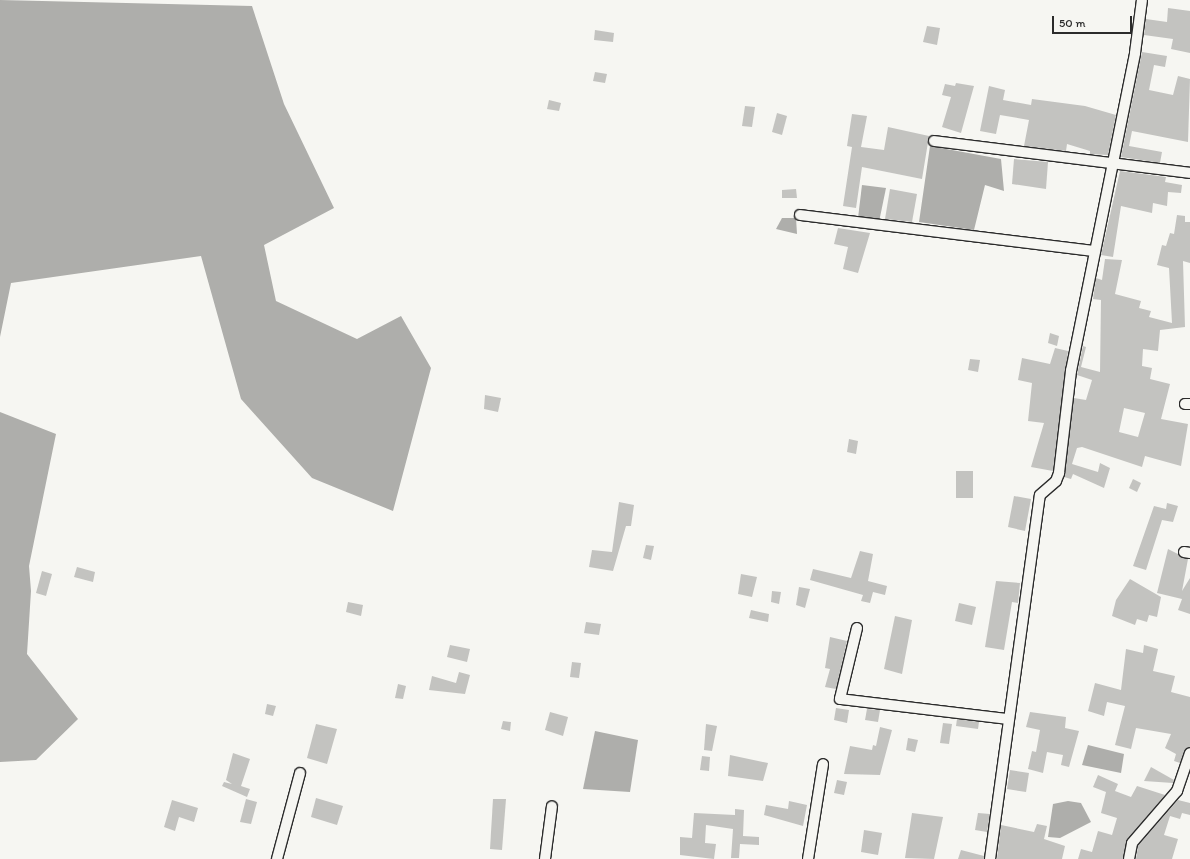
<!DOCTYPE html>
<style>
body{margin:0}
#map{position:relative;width:1190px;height:859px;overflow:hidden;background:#f6f6f2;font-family:Itim,sans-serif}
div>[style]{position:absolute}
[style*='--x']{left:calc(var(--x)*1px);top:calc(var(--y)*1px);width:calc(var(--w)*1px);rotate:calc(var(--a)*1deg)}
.water>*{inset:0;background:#aeaeab}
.building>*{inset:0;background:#c3c3c0}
.roads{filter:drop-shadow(1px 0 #2b2b2b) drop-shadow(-1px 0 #2b2b2b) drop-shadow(0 1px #2b2b2b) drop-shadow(0 -1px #2b2b2b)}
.minor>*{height:10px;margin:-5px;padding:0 5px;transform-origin:5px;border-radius:5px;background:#f6f6f2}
span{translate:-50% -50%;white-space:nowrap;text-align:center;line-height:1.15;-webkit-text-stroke:3px #f6f6f2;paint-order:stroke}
.scale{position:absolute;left:1052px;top:16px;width:80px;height:18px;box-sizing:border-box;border:2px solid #2b2b2b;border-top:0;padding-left:5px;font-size:12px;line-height:14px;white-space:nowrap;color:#2b2b2b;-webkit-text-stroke:3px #f6f6f2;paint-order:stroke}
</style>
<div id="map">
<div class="water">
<i style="clip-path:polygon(0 0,252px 6px,284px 104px,334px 208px,264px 245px,276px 301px,357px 339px,401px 316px,431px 368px,393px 511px,312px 478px,241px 399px,201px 256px,11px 283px,0 337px)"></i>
<i style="clip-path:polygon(930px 146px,1001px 159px,1004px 191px,985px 185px,974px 230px,919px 222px)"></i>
<i style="clip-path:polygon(862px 185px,886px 188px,879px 222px,858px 218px)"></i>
<i style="clip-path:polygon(782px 218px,796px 218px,797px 234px,776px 229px)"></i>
<i style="clip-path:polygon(0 412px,56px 434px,29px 566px,31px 591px,27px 654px,78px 719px,36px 760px,0 762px)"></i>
<i style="clip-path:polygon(595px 731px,638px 740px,630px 792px,583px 789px)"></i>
<i style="clip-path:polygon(1088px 745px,1124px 754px,1121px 773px,1082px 765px)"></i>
<i style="clip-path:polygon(1068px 801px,1081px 803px,1091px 822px,1060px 838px,1048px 837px,1053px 804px)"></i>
</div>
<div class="building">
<i style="clip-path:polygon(1168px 8px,1190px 11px,1190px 53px,1171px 49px,1173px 39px,1144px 35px,1146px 19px,1167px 22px)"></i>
<i style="clip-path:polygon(927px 26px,940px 28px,937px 45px,923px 42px)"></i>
<i style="clip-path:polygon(595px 30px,614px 33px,613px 42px,594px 40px)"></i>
<i style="clip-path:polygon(1142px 52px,1167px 56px,1165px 67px,1154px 65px,1149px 90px,1173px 95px,1178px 76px,1190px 79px,1188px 142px,1132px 131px,1129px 146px,1162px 152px,1160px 163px,1121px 157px)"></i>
<i style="clip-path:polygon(595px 72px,607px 74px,605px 83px,593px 81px)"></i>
<i style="clip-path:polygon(956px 83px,974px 86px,961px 133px,942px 127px,951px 97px,942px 95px,945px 84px,955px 86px)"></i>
<i style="clip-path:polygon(989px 86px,1005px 90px,1003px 100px,1031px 105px,1032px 99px,1085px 106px,1116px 115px,1108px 155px,1090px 154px,1090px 151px,1067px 144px,1066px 151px,1024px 146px,1029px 120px,1000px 115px,996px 134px,980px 131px)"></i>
<i style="clip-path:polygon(549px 100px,561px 103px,559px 111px,547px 109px)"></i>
<i style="clip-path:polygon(745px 106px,755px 107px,752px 127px,742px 126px)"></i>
<i style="clip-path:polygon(777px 113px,787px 116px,782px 135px,772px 132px)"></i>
<i style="clip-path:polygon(852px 114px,867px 116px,861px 147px,884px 150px,888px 127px,929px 136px,922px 179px,862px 167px,856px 208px,843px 206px,852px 147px,847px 146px)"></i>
<i style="clip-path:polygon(1014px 159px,1048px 162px,1046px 189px,1012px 184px)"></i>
<i style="clip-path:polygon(1120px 171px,1166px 177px,1165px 182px,1182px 185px,1181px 193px,1168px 192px,1167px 206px,1153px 203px,1152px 213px,1121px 206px,1113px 257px,1101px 255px)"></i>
<i style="clip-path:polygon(796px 189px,797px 198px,782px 198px,782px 190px)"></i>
<i style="clip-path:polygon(890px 189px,917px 194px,912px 222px,885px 219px)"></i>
<i style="clip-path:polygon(evenodd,1177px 215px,1185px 216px,1185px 222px,1190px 222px,1190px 263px,1183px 261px,1185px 327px,1160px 330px,1158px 351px,1143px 349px,1142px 366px,1152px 368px,1150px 379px,1170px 384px,1161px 419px,1188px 424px,1181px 466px,1145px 456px,1142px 467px,1082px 447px,1077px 448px,1072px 464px,1098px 472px,1100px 463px,1110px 468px,1104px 488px,1073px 474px,1071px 479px,1064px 477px,1074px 398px,1086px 400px,1092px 380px,1077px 375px,1083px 346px,1086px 347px,1081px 367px,1100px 372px,1101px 300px,1093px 299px,1096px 278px,1102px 280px,1105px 259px,1122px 260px,1115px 294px,1141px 301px,1139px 308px,1151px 311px,1149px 317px,1172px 323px,1169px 268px,1157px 265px,1162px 245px,1166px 246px,1170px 233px,1174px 234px,1177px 215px,1124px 408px,1145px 413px,1138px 437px,1119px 432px,1124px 408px)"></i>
<i style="clip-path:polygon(838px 228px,870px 233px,858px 273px,843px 269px,848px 247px,834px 244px)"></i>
<i style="clip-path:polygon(1050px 333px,1059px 336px,1057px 346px,1048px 343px)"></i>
<i style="clip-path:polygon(1055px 348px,1068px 351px,1053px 471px,1031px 467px,1044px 423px,1028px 421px,1032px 383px,1018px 380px,1022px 358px,1050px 364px)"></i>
<i style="clip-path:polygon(970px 359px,980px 360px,978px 372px,968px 370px)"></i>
<i style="clip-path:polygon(485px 395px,501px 398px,498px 412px,484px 409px)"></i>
<i style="clip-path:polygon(849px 439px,858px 441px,856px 454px,847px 452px)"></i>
<i style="clip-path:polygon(956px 471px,973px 471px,973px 498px,956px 498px)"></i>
<i style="clip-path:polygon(1133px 479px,1141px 483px,1137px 492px,1129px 488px)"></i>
<i style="clip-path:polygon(1014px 496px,1031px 499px,1025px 531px,1008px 527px)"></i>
<i style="clip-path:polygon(619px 502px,634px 505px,631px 526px,626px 526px,613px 571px,589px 567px,592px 550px,612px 552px)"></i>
<i style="clip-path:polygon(1167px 503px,1178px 506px,1173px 522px,1162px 520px,1146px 570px,1133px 566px,1154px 506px,1166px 509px)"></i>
<i style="clip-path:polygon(646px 545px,654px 546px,651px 560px,643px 558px)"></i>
<i style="clip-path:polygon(1168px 549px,1188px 559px,1182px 591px,1190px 578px,1190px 614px,1178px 610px,1182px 599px,1157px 593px)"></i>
<i style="clip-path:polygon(860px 551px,873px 554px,868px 581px,887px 586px,885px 595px,873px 592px,870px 603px,861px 601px,863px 595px,810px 580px,813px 569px,851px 578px)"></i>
<i style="clip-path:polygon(77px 567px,95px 572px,93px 582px,74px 577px)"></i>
<i style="clip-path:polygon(42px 571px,52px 574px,46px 596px,36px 593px)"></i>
<i style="clip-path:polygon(741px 574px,757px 577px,752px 597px,738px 594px)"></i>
<i style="clip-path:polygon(1130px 579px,1161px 597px,1157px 617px,1149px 615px,1147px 622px,1137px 619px,1135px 625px,1112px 616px,1116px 600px)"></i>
<i style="clip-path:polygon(996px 581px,1020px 583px,1018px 603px,1012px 602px,1004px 650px,985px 647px)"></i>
<i style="clip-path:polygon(799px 587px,810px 589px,805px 608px,796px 605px)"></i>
<i style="clip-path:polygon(772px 591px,781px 592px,779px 604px,771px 602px)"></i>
<i style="clip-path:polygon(348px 602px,363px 605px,361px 616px,346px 612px)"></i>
<i style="clip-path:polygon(959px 603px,976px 607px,972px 625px,955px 621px)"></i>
<i style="clip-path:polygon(751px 610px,769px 614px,768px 622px,749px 618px)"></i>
<i style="clip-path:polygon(895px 616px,912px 620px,902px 674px,884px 669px)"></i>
<i style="clip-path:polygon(586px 622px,601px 624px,599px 635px,584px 633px)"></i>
<i style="clip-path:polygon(830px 637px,847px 641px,836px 689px,825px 687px,830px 669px,825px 668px)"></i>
<i style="clip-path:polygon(450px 645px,470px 649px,467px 662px,447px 657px)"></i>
<i style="clip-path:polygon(1144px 645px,1158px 649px,1153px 671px,1175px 676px,1171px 692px,1190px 697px,1190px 747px,1184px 751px,1180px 763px,1174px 761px,1176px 754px,1165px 748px,1171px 734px,1136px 728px,1131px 749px,1115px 745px,1125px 706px,1107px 702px,1104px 716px,1088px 711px,1095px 683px,1121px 690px,1126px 649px,1143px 653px)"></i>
<i style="clip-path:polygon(572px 662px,581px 663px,579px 678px,570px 677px)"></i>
<i style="clip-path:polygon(459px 672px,470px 675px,465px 694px,429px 690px,432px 676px,456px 683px)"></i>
<i style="clip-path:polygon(398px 684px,406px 686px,403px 699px,395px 698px)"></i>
<i style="clip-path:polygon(267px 704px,276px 706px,273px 716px,265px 714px)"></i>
<i style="clip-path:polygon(836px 708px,849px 710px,847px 723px,834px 720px)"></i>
<i style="clip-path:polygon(867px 709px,880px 710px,878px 722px,865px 720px)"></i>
<i style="clip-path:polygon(550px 712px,568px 717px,563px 736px,545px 730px)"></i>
<i style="clip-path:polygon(1030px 712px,1066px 717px,1065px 728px,1079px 731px,1069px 767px,1061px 765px,1063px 755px,1047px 752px,1043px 773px,1028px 769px,1032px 751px,1036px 752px,1040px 730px,1026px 727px)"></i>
<i style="clip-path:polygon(957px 719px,979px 722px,978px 729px,956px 726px)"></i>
<i style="clip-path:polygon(503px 721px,511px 722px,510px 731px,501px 729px)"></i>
<i style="clip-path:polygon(943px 723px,952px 724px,949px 744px,940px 743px)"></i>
<i style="clip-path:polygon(316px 724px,337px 729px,327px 764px,307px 758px)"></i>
<i style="clip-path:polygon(706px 724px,717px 726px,712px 751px,704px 750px)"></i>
<i style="clip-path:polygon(880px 727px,892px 730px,880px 775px,844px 774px,850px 746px,872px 750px,873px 745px,876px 746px)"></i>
<i style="clip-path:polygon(908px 738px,918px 740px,915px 752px,906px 750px)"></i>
<i style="clip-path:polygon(233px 753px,250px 759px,241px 786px,250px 789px,247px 797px,222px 786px,224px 782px,232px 784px,226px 780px)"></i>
<i style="clip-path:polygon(730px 755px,768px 763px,763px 781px,728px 776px)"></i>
<i style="clip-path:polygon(702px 756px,710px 757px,709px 771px,700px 770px)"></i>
<i style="clip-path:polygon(1151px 767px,1174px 780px,1173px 783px,1144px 781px)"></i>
<i style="clip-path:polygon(1010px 770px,1029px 773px,1026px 792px,1007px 789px)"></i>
<i style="clip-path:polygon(1098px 775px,1118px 784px,1115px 791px,1131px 797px,1137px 786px,1165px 795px,1127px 839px,1123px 859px,1078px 859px,1081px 849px,1092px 852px,1098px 831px,1112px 835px,1117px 818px,1101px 813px,1106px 792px,1093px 787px)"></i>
<i style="clip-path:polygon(837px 780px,847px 782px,844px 795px,834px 793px)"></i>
<i style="clip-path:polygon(316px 798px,343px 806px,337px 825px,311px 817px)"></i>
<i style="clip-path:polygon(246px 799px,257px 802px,251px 824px,240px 822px)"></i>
<i style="clip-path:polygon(493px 799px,506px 799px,502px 850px,490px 849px)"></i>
<i style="clip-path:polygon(172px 800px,198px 808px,194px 822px,179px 817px,175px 831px,164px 827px)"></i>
<i style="clip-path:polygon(1178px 800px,1190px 803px,1190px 815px,1182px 813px,1180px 819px,1170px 816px,1164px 835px,1178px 839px,1172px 859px,1136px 859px,1138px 846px)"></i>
<i style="clip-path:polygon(789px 801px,807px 805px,803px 826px,764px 815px,766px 805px,788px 809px)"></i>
<i style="clip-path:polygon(735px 809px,744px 810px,743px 836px,759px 837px,759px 845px,740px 844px,739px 858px,731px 858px,733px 829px,706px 825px,705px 843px,716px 844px,714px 859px,680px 855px,680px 837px,692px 838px,694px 813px,735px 815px)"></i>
<i style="clip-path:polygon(912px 813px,943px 817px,934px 859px,905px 858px)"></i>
<i style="clip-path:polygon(978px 813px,990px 814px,987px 832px,975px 830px)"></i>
<i style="clip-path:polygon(1037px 824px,1047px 826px,1044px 839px,1065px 846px,1062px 859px,997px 859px,1001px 825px,1034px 832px)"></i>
<i style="clip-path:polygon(864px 830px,882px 833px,878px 855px,861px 852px)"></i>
<i style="clip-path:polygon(961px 850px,984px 856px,984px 859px,958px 859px)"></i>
</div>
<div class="roads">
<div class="minor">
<i style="--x:934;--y:141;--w:258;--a:7.1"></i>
<i style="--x:800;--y:215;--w:297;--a:7"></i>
<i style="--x:1185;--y:404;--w:5;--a:0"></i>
<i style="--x:1184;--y:552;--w:6;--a:9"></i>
<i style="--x:857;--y:628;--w:73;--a:103.5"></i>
<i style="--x:840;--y:699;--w:169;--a:6.8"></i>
<i style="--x:277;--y:859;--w:89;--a:-75"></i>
<i style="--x:545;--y:859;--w:53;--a:-82.5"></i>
<i style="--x:808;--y:859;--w:96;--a:-81"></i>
<i style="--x:990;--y:859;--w:367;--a:-82.2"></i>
<i style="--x:1040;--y:495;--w:21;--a:-41"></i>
<i style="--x:1056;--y:481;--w:9;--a:-69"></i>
<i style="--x:1059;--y:473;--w:103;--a:-83.3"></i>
<i style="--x:1071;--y:371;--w:324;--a:-78.6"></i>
<i style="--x:1135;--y:53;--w:53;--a:-82.5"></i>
<i style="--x:1129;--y:859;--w:16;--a:-79"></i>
<i style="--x:1132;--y:843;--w:69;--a:-49.1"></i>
<i style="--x:1177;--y:791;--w:40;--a:-71.1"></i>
</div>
</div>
<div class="scale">50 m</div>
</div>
